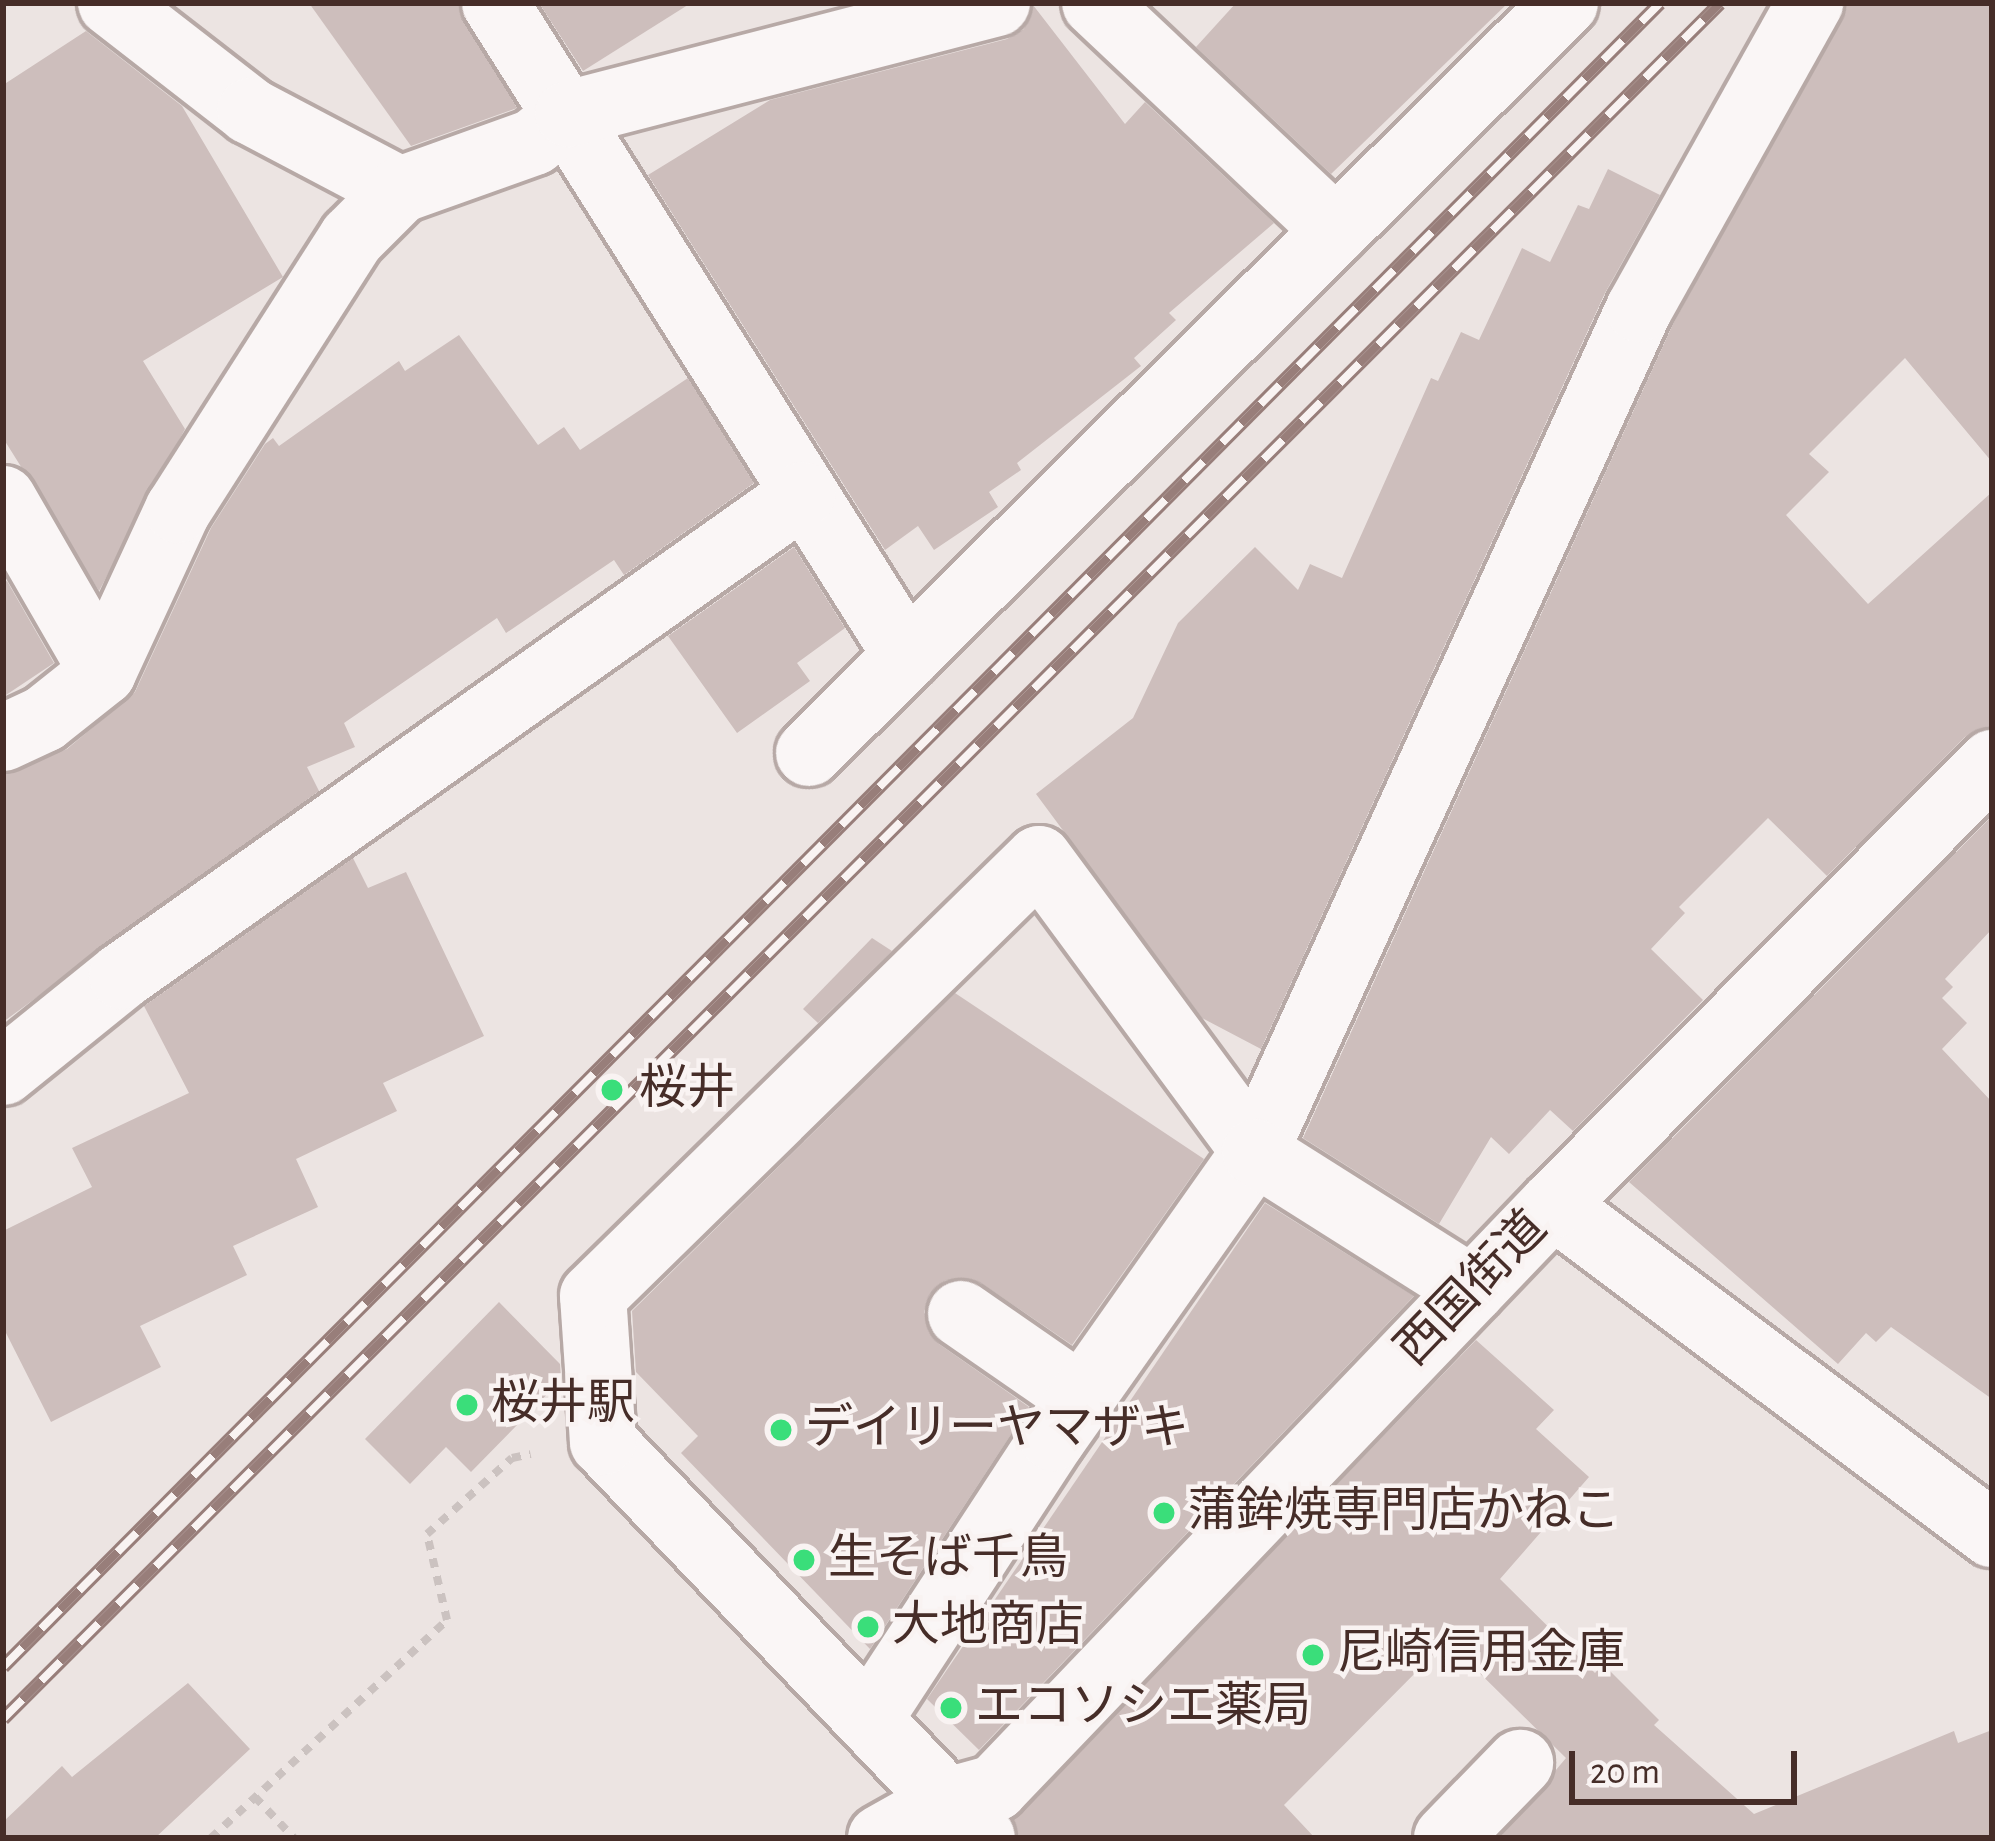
<!DOCTYPE html>
<meta charset="utf-8">
<style>
body{margin:0}
#map{position:relative;width:1995px;height:1841px;overflow:hidden;background:#ece4e2;font-family:"Alegreya Sans","Noto Sans JP",sans-serif}
div>[style]{position:absolute}
[style*='--x']{left:calc(var(--x)*1px);top:calc(var(--y)*1px);width:calc(var(--w)*1px);rotate:calc(var(--a)*1deg)}
.building>*{inset:0;background:#cdbebc}
.path>*{height:8px;margin-top:-4px;transform-origin:0;background:repeating-linear-gradient(90deg,#cbc2c0 0 9px,transparent 0 18px)}
.roads{filter:drop-shadow(3px 0 #b7a9a6) drop-shadow(-3px 0 #b7a9a6) drop-shadow(0 3px #b7a9a6) drop-shadow(0 -3px #b7a9a6)}
.minor>*{height:66px;margin:-33px;padding:0 33px;transform-origin:33px;border-radius:33px;background:#faf6f6}
.rail>*{height:14px;margin-top:-7px;transform-origin:0;background:repeating-linear-gradient(90deg,#f9f3f2 0 27px,#987e7a 0 54px);box-sizing:border-box;border-block:3px solid #987e7a}
.dots>*{width:33px;height:33px;translate:-50% -50%;box-sizing:border-box;border:6px solid #f9f3f2;border-radius:50%}
span{translate:-50% -50%;white-space:nowrap;text-align:center;line-height:1.15;-webkit-text-stroke:9px #f9f3f2;paint-order:stroke}
.poi-label{font-size:48px;color:#462d28}
.left{translate:0 -50%;text-align:left}
.street-label{font-size:48px;color:#462d28}
.frame{position:absolute;inset:0;border:6px solid #462d28;pointer-events:none}
.scale{position:absolute;left:1569px;top:1751px;width:228px;height:54px;box-sizing:border-box;border:6px solid #462d28;border-top:0;padding-left:15px;font-size:36px;line-height:42px;white-space:nowrap;color:#462d28;-webkit-text-stroke:9px #f9f3f2;paint-order:stroke}
</style>
<div id="map">
<div class="building">
<i style="clip-path:polygon(309px 3px,458px 3px,517px 108px,411px 146px)"></i>
<i style="clip-path:polygon(539px 3px,691px 3px,583px 71px)"></i>
<i style="clip-path:polygon(1236px 3px,1508px 3px,1331px 174px,1196px 47px)"></i>
<i style="clip-path:polygon(1847px 3px,1992px 3px,1992px 462px,1905px 358px,1809px 454px,1829px 472px,1786px 515px,1868px 604px,1992px 492px,1992px 727px,1965px 737px,1827px 876px,1768px 818px,1679px 907px,1685px 913px,1651px 949px,1703px 1000px,1573px 1131px,1550px 1110px,1509px 1154px,1491px 1137px,1439px 1224px,1303px 1138px,1672px 326px)"></i>
<i style="clip-path:polygon(1033px 5px,1125px 124px,1145px 102px,1274px 223px,1169px 313px,1176px 320px,1134px 358px,1141px 366px,1017px 463px,1021px 470px,989px 492px,998px 507px,934px 550px,918px 526px,885px 550px,648px 175px,770px 100px,1007px 39px,1024px 29px)"></i>
<i style="clip-path:polygon(86px 31px,182px 106px,283px 277px,143px 361px,185px 429px,99px 591px,3px 438px,3px 85px)"></i>
<i style="clip-path:polygon(1608px 169px,1660px 195px,1605px 293px,1261px 1049px,1202px 1018px,1036px 794px,1133px 718px,1178px 623px,1255px 547px,1298px 590px,1310px 564px,1342px 578px,1431px 378px,1438px 381px,1461px 332px,1479px 340px,1522px 248px,1550px 262px,1578px 205px,1589px 209px)"></i>
<i style="clip-path:polygon(459px 335px,538px 445px,564px 427px,580px 450px,688px 378px,754px 483px,624px 575px,614px 560px,506px 633px,497px 618px,344px 723px,355px 747px,307px 767px,319px 791px,3px 1022px,3px 775px,67px 749px,135px 692px,211px 528px,265px 444px,273px 438px,279px 446px,399px 361px,405px 371px)"></i>
<i style="clip-path:polygon(794px 547px,845px 628px,797px 663px,810px 681px,737px 733px,668px 636px)"></i>
<i style="clip-path:polygon(7px 581px,54px 663px,3px 697px,3px 583px)"></i>
<i style="clip-path:polygon(1992px 816px,1992px 929px,1945px 979px,1953px 987px,1942px 998px,1967px 1023px,1942px 1049px,1992px 1102px,1992px 1399px,1891px 1327px,1876px 1342px,1866px 1333px,1838px 1364px,1629px 1182px)"></i>
<i style="clip-path:polygon(353px 858px,368px 888px,406px 872px,484px 1036px,383px 1083px,397px 1111px,296px 1159px,318px 1207px,233px 1246px,247px 1275px,140px 1326px,161px 1367px,51px 1422px,3px 1327px,3px 1231px,92px 1187px,72px 1148px,189px 1093px,144px 1006px)"></i>
<i style="clip-path:polygon(872px 938px,892px 951px,818px 1023px,803px 1009px)"></i>
<i style="clip-path:polygon(955px 993px,1204px 1159px,1072px 1345px,981px 1283px,946px 1280px,930px 1294px,924px 1312px,939px 1344px,1029px 1407px,870px 1649px,681px 1453px,698px 1436px,636px 1372px,632px 1311px)"></i>
<i style="clip-path:polygon(1265px 1203px,1414px 1296px,979px 1750px,927px 1699px)"></i>
<i style="clip-path:polygon(499px 1302px,560px 1364px,561px 1380px,471px 1472px,446px 1447px,410px 1484px,365px 1439px)"></i>
<i style="clip-path:polygon(1476px 1340px,1554px 1410px,1536px 1429px,1589px 1477px,1500px 1579px,1595px 1673px,1603px 1664px,1659px 1720px,1654px 1725px,1754px 1814px,1954px 1731px,1958px 1743px,1992px 1730px,1992px 1838px,1499px 1838px,1566px 1758px,1447px 1641px,1284px 1805px,1315px 1838px,1018px 1838px,1013px 1819px)"></i>
<i style="clip-path:polygon(188px 1683px,250px 1749px,155px 1838px,3px 1838px,3px 1822px,62px 1766px,72px 1777px)"></i>
</div>
<div class="path">
<i style="--x:255;--y:1797;--w:57;--a:46.4"></i>
<i style="--x:211;--y:1838;--w:321;--a:-42.7"></i>
<i style="--x:447;--y:1620;--w:88;--a:-103.1"></i>
<i style="--x:427;--y:1534;--w:114;--a:-41.8"></i>
<i style="--x:512;--y:1458;--w:19;--a:-12"></i>
</div>
<div class="roads">
<div class="minor">
<i style="--x:111;--y:3;--w:176;--a:37.8"></i>
<i style="--x:250;--y:111;--w:170;--a:27.8"></i>
<i style="--x:495;--y:3;--w:772;--a:57.75"></i>
<i style="--x:1095;--y:3;--w:331;--a:43.3"></i>
<i style="--x:3;--y:499;--w:200;--a:60"></i>
<i style="--x:3;--y:738;--w:45;--a:-24.9"></i>
<i style="--x:44;--y:719;--w:75;--a:-38.5"></i>
<i style="--x:103;--y:672;--w:179;--a:-65.2"></i>
<i style="--x:178;--y:510;--w:323;--a:-57.4"></i>
<i style="--x:352;--y:238;--w:68;--a:-45"></i>
<i style="--x:400;--y:190;--w:142;--a:-19.7"></i>
<i style="--x:534;--y:142;--w:44;--a:-39.5"></i>
<i style="--x:568;--y:114;--w:443;--a:-14.5"></i>
<i style="--x:809;--y:753;--w:1065;--a:-44.77"></i>
<i style="--x:3;--y:1072;--w:153;--a:-38.9"></i>
<i style="--x:122;--y:976;--w:833;--a:-35.27"></i>
<i style="--x:1553;--y:1205;--w:549;--a:36.85"></i>
<i style="--x:961;--y:1314;--w:146;--a:34.7"></i>
<i style="--x:869;--y:1719;--w:336;--a:-56.8"></i>
<i style="--x:1053;--y:1438;--w:350;--a:-54.8"></i>
<i style="--x:1255;--y:1152;--w:926;--a:-65.51"></i>
<i style="--x:1639;--y:309;--w:351;--a:-60.8"></i>
<i style="--x:881;--y:1838;--w:76;--a:-29.3"></i>
<i style="--x:947;--y:1801;--w:50;--a:-15.2"></i>
<i style="--x:995;--y:1788;--w:807;--a:-46.26"></i>
<i style="--x:1553;--y:1205;--w:623;--a:-45.2"></i>
<i style="--x:982;--y:1838;--w:548;--a:-133.74"></i>
<i style="--x:603;--y:1442;--w:146;--a:-93.9"></i>
<i style="--x:593;--y:1296;--w:624;--a:-44.42"></i>
<i style="--x:1039;--y:859;--w:364;--a:53.6"></i>
<i style="--x:1255;--y:1152;--w:257;--a:32.3"></i>
<i style="--x:1447;--y:1838;--w:105;--a:-45.8"></i>
</div>
</div>
<div class="rail">
<i style="--x:3;--y:1667;--w:2348;--a:-45.12"></i>
<i style="--x:3;--y:1719;--w:2427;--a:-44.98"></i>
</div>
<div class="dots">
<i style="left:612px;top:1090px;background:#3ade7a"></i>
<i style="left:467px;top:1405px;background:#3ade7a"></i>
<i style="left:781px;top:1430px;background:#3ade7a"></i>
<i style="left:1164px;top:1513px;background:#3ade7a"></i>
<i style="left:804px;top:1560px;background:#3ade7a"></i>
<i style="left:868px;top:1627px;background:#3ade7a"></i>
<i style="left:1313px;top:1655px;background:#3ade7a"></i>
<i style="left:951px;top:1708px;background:#3ade7a"></i>
</div>
<div class="poi-label">
<span class="left" style="left:639px;top:1090px">桜井</span>
<span class="left" style="left:491px;top:1405px">桜井駅</span>
<span class="left" style="left:805px;top:1430px">デイリーヤマザキ</span>
<span class="left" style="left:1188px;top:1513px">蒲鉾焼専門店かねこ</span>
<span class="left" style="left:828px;top:1560px">生そば千鳥</span>
<span class="left" style="left:892px;top:1627px">大地商店</span>
<span class="left" style="left:1337px;top:1655px">尼崎信用金庫</span>
<span class="left" style="left:975px;top:1708px">エコソシエ薬局</span>
</div>
<div class="street-label">
<span style="left:1472px;top:1289px;rotate:-46deg">西国街道</span>
</div>
<div class="frame"></div>
<div class="scale">20 m</div>
</div>
